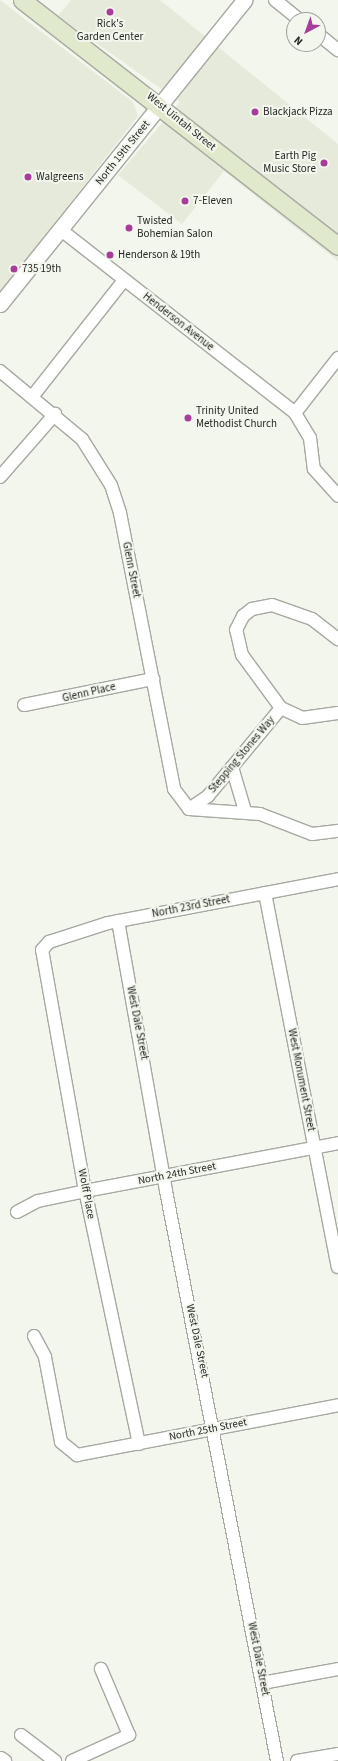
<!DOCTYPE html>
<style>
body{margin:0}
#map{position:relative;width:338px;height:1761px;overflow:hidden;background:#f3f6ed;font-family:"Source Sans 3",sans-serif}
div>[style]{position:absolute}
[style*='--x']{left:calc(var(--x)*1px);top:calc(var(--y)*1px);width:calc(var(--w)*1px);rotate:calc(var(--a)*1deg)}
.built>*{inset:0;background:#e5eada}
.roads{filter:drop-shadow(1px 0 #a6a9a1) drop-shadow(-1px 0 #a6a9a1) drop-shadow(0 1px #a6a9a1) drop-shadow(0 -1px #a6a9a1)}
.minor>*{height:12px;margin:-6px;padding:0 6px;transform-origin:6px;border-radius:6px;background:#fff}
.tertiary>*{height:15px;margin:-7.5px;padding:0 7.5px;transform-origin:7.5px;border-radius:7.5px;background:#fff}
.secondary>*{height:17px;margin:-8.5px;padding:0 8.5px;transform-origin:8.5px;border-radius:8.5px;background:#e1e9cc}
.dots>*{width:11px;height:11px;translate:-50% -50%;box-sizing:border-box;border:2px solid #f3f6ed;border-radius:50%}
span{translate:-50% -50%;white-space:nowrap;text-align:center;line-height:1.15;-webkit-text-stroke:4px #f3f6ed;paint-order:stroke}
.poi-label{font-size:11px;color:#262824}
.left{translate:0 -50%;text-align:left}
.right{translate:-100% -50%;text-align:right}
.street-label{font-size:11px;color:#262824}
.north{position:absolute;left:286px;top:12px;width:40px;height:40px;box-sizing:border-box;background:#f3f6ed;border:1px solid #a1a49d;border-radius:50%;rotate:221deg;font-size:11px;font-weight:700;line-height:16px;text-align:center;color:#262824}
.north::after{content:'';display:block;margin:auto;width:14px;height:18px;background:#a83c9b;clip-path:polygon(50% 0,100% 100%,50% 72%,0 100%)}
</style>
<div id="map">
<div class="built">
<i style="clip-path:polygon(0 0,133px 102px,138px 116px,0 293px)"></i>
<i style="clip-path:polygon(71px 0,160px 0,338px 144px,338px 261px,224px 171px,182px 224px,118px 175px,180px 102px,58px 16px)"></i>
</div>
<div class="roads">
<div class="minor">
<i style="--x:275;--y:0;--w:32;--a:39"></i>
<i style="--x:318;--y:34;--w:26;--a:39"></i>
<i style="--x:61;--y:230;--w:297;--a:38"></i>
<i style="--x:295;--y:413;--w:29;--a:59"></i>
<i style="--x:310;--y:438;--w:31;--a:83"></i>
<i style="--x:314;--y:469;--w:36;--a:48"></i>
<i style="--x:0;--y:371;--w:107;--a:39.7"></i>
<i style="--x:82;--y:439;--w:54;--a:57.8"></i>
<i style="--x:111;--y:485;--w:29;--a:72"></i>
<i style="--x:120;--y:513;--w:281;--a:78.9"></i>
<i style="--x:174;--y:789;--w:25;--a:53"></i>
<i style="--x:32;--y:397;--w:149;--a:-51.8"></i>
<i style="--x:295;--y:413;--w:70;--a:-52"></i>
<i style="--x:0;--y:477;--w:84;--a:-48.9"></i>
<i style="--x:24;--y:705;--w:132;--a:-11.4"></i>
<i style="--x:281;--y:708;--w:66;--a:-126.3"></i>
<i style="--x:242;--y:655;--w:26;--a:-103"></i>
<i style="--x:236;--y:630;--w:16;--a:-63"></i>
<i style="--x:243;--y:616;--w:11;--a:-38"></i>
<i style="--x:252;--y:609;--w:20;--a:-11"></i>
<i style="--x:272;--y:605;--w:42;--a:19.3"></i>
<i style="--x:312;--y:619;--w:33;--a:38"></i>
<i style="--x:232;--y:767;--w:46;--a:73.5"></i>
<i style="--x:189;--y:809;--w:23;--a:-34"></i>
<i style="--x:208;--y:796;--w:114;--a:-50.3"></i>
<i style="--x:281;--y:708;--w:23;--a:25"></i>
<i style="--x:302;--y:718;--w:36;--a:-8"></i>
<i style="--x:189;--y:809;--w:71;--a:4"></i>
<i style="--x:260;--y:814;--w:56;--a:21"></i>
<i style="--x:312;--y:834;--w:26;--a:-7"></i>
<i style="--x:265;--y:893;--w:381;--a:79"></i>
<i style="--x:118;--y:921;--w:274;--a:79.9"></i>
<i style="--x:166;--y:1191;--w:581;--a:78.98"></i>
<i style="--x:17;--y:1212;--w:24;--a:-28"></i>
<i style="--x:38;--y:1201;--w:48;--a:-12"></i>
<i style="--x:85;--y:1191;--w:258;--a:-10.7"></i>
<i style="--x:34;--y:1336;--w:24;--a:62"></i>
<i style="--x:45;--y:1357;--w:86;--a:79.3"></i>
<i style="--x:61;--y:1442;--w:21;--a:39"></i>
<i style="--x:77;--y:1455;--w:266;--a:-10.8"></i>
<i style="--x:139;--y:1444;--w:259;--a:-102"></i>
<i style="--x:85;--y:1191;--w:245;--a:-100.1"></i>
<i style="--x:42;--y:950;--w:11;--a:-49"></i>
<i style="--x:49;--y:942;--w:62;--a:-17.9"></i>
<i style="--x:108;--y:923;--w:234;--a:-10.8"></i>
<i style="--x:262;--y:1683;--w:77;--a:-10.4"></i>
<i style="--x:21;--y:1735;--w:43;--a:37.4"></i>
<i style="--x:72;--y:1761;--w:63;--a:-24.5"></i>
<i style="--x:129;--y:1735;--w:72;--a:-113"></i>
<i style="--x:297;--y:1761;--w:42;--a:-9.7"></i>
</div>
<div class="tertiary">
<i style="--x:0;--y:304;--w:390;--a:-51.2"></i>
<i style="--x:0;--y:1759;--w:4;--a:34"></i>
</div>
<div class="secondary">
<i style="--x:22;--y:0;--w:400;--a:37.9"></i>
</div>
</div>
<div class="dots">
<i style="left:110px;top:12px;background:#a83c9b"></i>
<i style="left:255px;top:112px;background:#a83c9b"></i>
<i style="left:324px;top:163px;background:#a83c9b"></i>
<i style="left:28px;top:177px;background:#a83c9b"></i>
<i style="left:185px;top:201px;background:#a83c9b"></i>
<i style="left:129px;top:228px;background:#a83c9b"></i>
<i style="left:110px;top:255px;background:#a83c9b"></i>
<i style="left:14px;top:269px;background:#a83c9b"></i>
<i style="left:188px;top:418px;background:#a83c9b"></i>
</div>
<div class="poi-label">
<span style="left:110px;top:31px">Rick's<br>Garden Center</span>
<span class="left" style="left:263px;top:112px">Blackjack Pizza</span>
<span class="right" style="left:316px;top:163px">Earth Pig<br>Music Store</span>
<span class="left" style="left:36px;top:177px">Walgreens</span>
<span class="left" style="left:193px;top:201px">7-Eleven</span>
<span class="left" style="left:137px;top:228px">Twisted<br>Bohemian Salon</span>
<span class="left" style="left:118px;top:255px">Henderson &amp; 19th</span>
<span class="left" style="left:22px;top:269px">735 19th</span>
<span class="left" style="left:196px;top:418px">Trinity United<br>Methodist Church</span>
</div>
<div class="street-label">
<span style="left:181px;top:122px;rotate:39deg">West Uintah Street</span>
<span style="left:123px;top:153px;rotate:-51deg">North 19th Street</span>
<span style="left:178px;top:322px;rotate:38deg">Henderson Avenue</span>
<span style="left:131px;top:570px;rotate:79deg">Glenn Street</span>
<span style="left:89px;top:693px;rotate:-13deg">Glenn Place</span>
<span style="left:242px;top:755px;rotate:-50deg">Stepping Stones Way</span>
<span style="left:191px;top:907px;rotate:-11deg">North 23rd Street</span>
<span style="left:137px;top:1023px;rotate:79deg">West Dale Street</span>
<span style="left:301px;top:1080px;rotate:79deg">West Monument Street</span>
<span style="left:177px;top:1174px;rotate:-11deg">North 24th Street</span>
<span style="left:86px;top:1194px;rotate:79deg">Wolff Place</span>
<span style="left:197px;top:1341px;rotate:78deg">West Dale Street</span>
<span style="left:208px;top:1430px;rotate:-11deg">North 25th Street</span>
<span style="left:258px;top:1659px;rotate:79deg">West Dale Street</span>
</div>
<div class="north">N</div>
</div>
